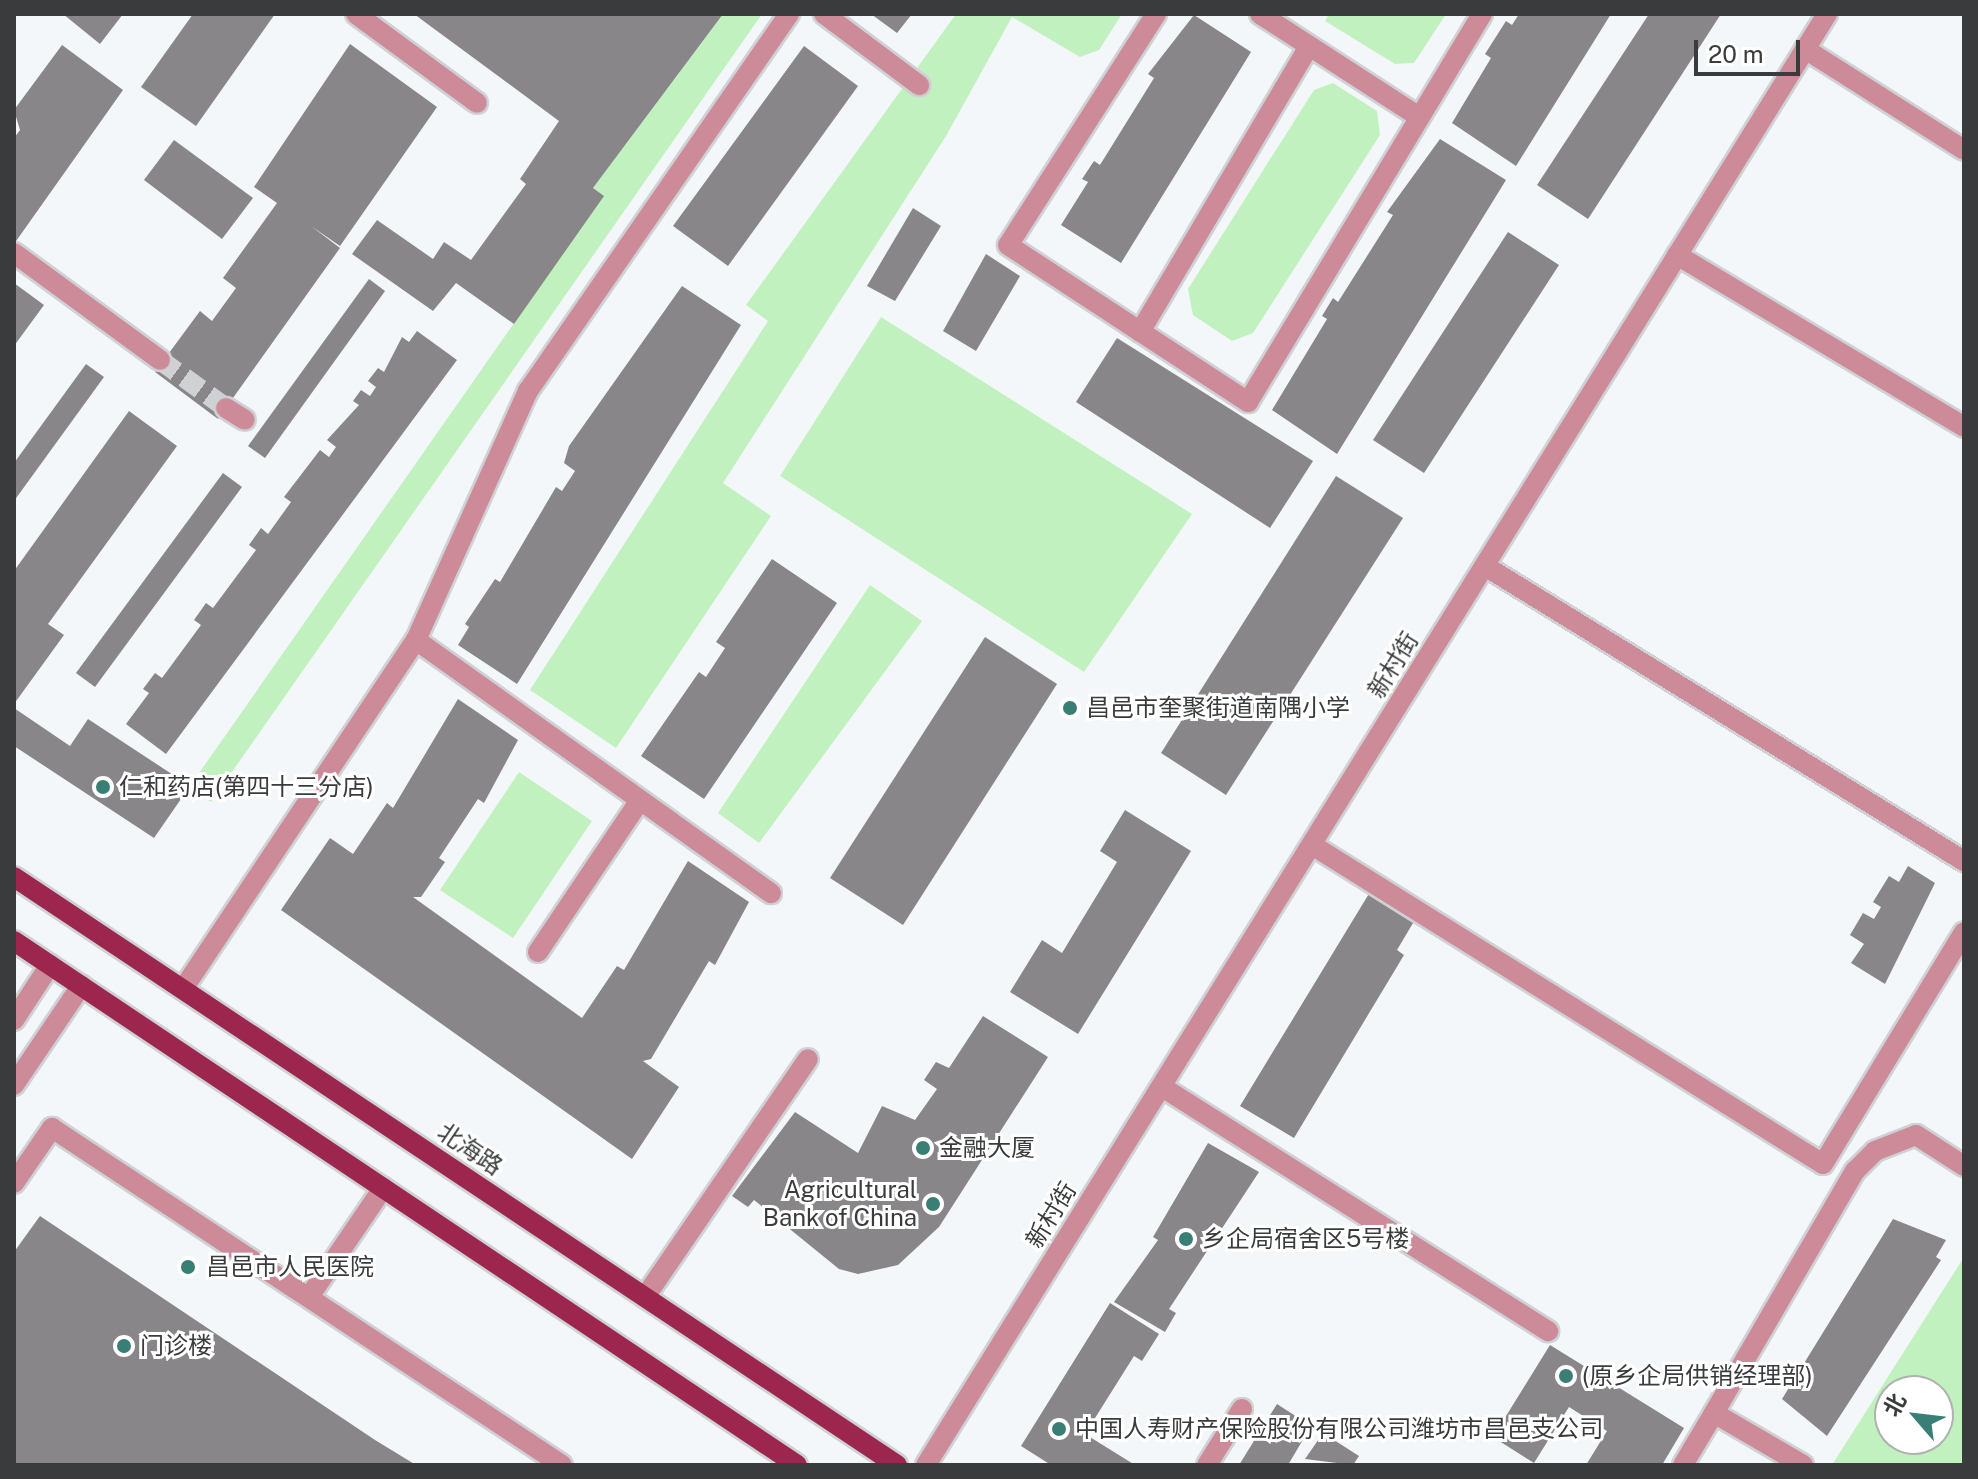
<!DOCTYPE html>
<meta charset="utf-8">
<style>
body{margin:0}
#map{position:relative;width:1978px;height:1479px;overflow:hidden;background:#f4f7fa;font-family:"Public Sans","Noto Sans SC",sans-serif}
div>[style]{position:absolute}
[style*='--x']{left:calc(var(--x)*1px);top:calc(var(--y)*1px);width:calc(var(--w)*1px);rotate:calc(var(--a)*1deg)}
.green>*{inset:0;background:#c2f1c0}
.building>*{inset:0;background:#888689}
.minor-tunnel>*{height:20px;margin-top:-10px;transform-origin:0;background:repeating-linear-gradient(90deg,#cfd1d4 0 20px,transparent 0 30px)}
.roads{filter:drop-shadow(2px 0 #cfd1d4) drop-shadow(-2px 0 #cfd1d4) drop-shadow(0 2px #cfd1d4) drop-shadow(0 -2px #cfd1d4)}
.minor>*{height:20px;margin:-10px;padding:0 10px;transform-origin:10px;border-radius:10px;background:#cd8b99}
.major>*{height:20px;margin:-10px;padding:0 10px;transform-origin:10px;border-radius:10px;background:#9c264d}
.dots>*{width:22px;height:22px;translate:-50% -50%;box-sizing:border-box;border:4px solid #fff;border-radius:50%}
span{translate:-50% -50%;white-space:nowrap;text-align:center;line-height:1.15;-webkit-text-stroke:6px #fff;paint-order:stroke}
.street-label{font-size:24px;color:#393b3c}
.poi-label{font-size:24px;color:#393b3c}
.left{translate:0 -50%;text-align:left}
.right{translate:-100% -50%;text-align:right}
.frame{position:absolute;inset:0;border:16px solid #393b3c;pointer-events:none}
.north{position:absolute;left:1874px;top:1375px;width:80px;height:80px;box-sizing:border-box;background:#fff;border:2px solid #b0b1b1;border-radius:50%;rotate:298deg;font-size:22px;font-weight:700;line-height:32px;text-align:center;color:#393b3c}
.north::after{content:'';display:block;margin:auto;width:28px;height:36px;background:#3a7f75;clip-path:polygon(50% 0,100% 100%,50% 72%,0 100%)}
.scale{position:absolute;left:1694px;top:40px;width:106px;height:36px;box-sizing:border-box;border:4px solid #393b3c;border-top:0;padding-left:10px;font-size:24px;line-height:28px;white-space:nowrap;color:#393b3c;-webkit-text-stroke:6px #fff;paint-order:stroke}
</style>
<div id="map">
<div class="green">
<i style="clip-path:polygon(723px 14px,762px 14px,211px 802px,190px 786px,603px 196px,593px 188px)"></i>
<i style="clip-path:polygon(956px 14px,1122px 14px,1099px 50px,1080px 57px,1012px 17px,946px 136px,723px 483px,771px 516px,616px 748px,530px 690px,768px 321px,746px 305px)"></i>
<i style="clip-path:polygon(1329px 14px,1446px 14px,1414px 63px,1395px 64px,1325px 21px)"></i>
<i style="clip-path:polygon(1333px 83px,1377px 111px,1380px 135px,1253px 333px,1232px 341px,1193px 315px,1188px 289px,1314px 90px)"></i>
<i style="clip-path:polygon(881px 317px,1192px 514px,1084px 672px,780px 476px)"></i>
<i style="clip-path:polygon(870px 585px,922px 621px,759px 843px,718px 813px)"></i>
<i style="clip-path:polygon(519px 772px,592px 821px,513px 938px,440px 890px)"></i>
<i style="clip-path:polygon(evenodd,1964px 1257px,1964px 1465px,1832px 1465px,1964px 1257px,1890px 1391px,1938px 1391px,1938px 1439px,1890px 1439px,1890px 1391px)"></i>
</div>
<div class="building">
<i style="clip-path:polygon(63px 14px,123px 14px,100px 44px)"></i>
<i style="clip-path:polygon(193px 14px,275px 14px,196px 126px,141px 87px)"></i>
<i style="clip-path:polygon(414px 14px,723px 14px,593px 188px,604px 196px,514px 324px,456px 283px,433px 311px,352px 254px,377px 220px,433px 259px,444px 242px,471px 260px,526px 184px,520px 179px,559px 121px)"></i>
<i style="clip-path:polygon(871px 14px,912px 14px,897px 33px)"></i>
<i style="clip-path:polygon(1519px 14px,1611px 14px,1516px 166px,1452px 123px,1491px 58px,1485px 54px,1506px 21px,1512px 25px)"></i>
<i style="clip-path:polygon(1649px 14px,1721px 14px,1588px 219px,1537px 185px)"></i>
<i style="clip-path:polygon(1194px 15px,1251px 52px,1121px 263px,1061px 225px,1088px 182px,1082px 179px,1094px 161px,1100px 165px,1154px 78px,1148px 74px)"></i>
<i style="clip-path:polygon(350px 44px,437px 107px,340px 246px,311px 226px,340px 248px,218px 419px,155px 372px,200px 311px,212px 321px,236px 288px,223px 278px,277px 203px,254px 187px)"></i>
<i style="clip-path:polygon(62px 45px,123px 90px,14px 244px,14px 138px,20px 130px,14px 110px)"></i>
<i style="clip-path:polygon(804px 46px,858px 86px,728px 266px,673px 226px)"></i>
<i style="clip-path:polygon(1440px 139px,1506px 180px,1337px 454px,1272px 410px,1327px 319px,1322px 316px,1333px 298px,1338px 302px,1393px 215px,1387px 212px)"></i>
<i style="clip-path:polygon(174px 140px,253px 198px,222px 239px,144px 180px)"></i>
<i style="clip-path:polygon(913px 208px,941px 226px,895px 301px,867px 286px)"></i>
<i style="clip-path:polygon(1508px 232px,1559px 265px,1424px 473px,1373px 440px)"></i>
<i style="clip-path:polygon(986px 254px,1020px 276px,976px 351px,943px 331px)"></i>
<i style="clip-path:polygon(369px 279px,385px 291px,265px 458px,248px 446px)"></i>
<i style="clip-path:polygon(14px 283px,44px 305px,14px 346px)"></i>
<i style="clip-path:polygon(682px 286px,741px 325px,517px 684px,458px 645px,469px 627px,465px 624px,495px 579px,500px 582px,556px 487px,562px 491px,575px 471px,564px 463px,569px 446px)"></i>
<i style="clip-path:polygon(417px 331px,457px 360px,166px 754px,126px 724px,149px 693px,143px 689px,155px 673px,162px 678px,201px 625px,194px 620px,206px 603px,213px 608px,256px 550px,249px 545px,261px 528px,268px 534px,291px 502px,284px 497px,320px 450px,329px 457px,336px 447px,327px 440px,359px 405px,353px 401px,361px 390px,370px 396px,376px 387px,368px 381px,378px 368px,384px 372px,402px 337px,409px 342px)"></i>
<i style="clip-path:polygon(1117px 338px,1313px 461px,1270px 528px,1076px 402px)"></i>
<i style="clip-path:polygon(86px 364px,104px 377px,14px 501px,14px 463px)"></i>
<i style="clip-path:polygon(129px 411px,177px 446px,48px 624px,64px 635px,14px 704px,14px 571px)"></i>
<i style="clip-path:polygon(223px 473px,242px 487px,95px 687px,76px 673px)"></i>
<i style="clip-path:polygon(1336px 476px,1403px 518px,1226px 795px,1161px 753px)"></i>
<i style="clip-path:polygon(772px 559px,837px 603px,704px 799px,641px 756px,699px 672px,706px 677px,725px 648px,716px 642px)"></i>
<i style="clip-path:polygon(985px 637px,1057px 684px,903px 925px,830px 878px)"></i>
<i style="clip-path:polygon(458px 699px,518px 740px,484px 803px,478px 799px,439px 858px,445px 862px,421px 897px,413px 897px,582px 1018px,617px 966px,624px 970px,688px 861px,749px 902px,715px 965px,709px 961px,651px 1059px,643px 1061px,679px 1087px,632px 1159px,281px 910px,330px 838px,353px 854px,387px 803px,393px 808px)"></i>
<i style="clip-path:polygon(14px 708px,70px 746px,88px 719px,190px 786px,154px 838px,14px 746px)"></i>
<i style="clip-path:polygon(1125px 810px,1191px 851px,1078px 1034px,1010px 992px,1042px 940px,1062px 953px,1117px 862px,1100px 851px)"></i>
<i style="clip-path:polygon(1908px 866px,1935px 883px,1885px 984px,1851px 963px,1864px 944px,1850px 935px,1863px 913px,1874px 919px,1881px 907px,1873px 902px,1889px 876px,1899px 882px)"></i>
<i style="clip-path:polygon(1370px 892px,1416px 918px,1397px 950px,1404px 955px,1294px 1138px,1240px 1106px)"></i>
<i style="clip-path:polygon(983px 1016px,1048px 1057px,939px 1227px,898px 1265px,858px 1274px,839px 1269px,754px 1200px,748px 1207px,732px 1196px,795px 1112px,858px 1153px,882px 1106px,915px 1120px,937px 1089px,924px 1080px,936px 1062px,949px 1068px)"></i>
<i style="clip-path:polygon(1208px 1143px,1259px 1172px,1169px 1309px,1176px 1313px,1165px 1332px,1114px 1302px,1158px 1240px,1153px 1237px)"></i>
<i style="clip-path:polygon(40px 1216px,375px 1440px,416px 1465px,14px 1465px,14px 1252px)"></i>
<i style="clip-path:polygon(1893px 1219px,1946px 1240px,1936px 1257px,1941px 1260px,1827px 1436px,1782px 1399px)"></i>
<i style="clip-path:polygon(1110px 1303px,1159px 1334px,1142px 1361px,1134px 1356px,1085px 1434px,1135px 1465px,1051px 1465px,1021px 1446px)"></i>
<i style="clip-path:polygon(1550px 1345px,1684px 1428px,1662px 1465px,1586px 1465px,1607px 1431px,1569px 1407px,1534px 1463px,1493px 1437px)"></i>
<i style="clip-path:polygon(1277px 1404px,1311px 1426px,1288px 1465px,1239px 1465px)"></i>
<i style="clip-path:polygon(1323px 1433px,1359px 1456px,1353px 1465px,1305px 1459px)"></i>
</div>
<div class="minor-tunnel">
<i style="--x:160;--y:360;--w:82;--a:36"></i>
</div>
<div class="roads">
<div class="minor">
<i style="--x:356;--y:14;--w:150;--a:36.3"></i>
<i style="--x:824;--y:14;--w:119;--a:36.8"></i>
<i style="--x:1156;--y:14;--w:274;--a:122.6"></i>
<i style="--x:1008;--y:245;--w:287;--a:33.2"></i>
<i style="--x:1248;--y:402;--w:453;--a:-58.9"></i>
<i style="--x:1260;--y:14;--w:189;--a:32.9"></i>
<i style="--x:1805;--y:49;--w:188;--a:32.4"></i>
<i style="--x:14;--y:253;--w:181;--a:36.2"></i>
<i style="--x:1677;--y:255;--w:335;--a:30.9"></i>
<i style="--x:1140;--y:332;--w:332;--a:-59.4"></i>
<i style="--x:226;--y:408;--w:22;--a:32"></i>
<i style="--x:1485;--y:566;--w:563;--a:31.63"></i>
<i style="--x:416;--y:640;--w:436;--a:35.5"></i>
<i style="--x:1312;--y:845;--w:602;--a:31.98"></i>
<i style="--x:1823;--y:1164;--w:271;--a:-58.7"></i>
<i style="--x:538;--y:952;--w:183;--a:-56.1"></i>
<i style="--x:183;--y:989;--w:420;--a:-56.3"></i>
<i style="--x:416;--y:640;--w:273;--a:-65.8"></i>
<i style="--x:528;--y:391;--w:459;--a:-55.3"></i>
<i style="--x:14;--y:1020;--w:66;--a:-56.8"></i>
<i style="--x:14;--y:1085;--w:120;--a:-55.9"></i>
<i style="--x:1162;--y:1087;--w:457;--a:32.3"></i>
<i style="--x:14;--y:1183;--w:67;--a:-55.4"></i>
<i style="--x:52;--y:1128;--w:611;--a:33.46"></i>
<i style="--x:309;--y:1297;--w:132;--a:-55.8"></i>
<i style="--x:645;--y:1297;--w:288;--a:-55.6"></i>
<i style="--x:926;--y:1465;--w:1708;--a:-58.16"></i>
<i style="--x:1207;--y:1465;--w:66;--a:-58"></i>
<i style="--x:1683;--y:1465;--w:61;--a:-59.2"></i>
<i style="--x:1803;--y:1465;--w:103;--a:-149.7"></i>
<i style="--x:1714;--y:1413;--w:280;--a:-59.8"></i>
<i style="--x:1855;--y:1171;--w:28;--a:-45"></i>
<i style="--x:1875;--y:1151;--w:44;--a:-21.3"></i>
<i style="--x:1916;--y:1135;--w:57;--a:32.9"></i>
</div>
<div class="major">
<i style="--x:14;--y:877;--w:1061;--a:33.66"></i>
<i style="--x:14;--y:941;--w:942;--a:33.79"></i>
</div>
</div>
<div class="dots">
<i style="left:1070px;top:708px;background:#3a7f75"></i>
<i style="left:103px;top:787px;background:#3a7f75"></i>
<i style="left:923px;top:1148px;background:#3a7f75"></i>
<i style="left:933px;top:1204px;background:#3a7f75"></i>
<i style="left:1186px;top:1239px;background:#3a7f75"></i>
<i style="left:188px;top:1267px;background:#3a7f75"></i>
<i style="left:124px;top:1346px;background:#3a7f75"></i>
<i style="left:1566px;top:1376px;background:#3a7f75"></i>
<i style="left:1059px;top:1429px;background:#3a7f75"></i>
</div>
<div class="street-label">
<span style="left:1393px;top:665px;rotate:-58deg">新村街</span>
<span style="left:470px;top:1149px;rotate:34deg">北海路</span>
<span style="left:1051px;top:1215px;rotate:-58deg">新村街</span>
</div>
<div class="poi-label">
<span class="left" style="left:1086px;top:708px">昌邑市奎聚街道南隅小学</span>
<span class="left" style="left:119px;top:787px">仁和药店(第四十三分店)</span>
<span class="left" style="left:939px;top:1148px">金融大厦</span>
<span class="right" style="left:917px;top:1204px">Agricultural<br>Bank of China</span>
<span class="left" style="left:1202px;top:1239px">乡企局宿舍区5号楼</span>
<span class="left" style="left:206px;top:1267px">昌邑市人民医院</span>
<span class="left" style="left:140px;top:1346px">门诊楼</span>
<span class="left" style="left:1582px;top:1376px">(原乡企局供销经理部)</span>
<span class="left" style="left:1075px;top:1429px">中国人寿财产保险股份有限公司潍坊市昌邑支公司</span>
</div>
<div class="frame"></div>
<div class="north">北</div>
<div class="scale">20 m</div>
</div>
